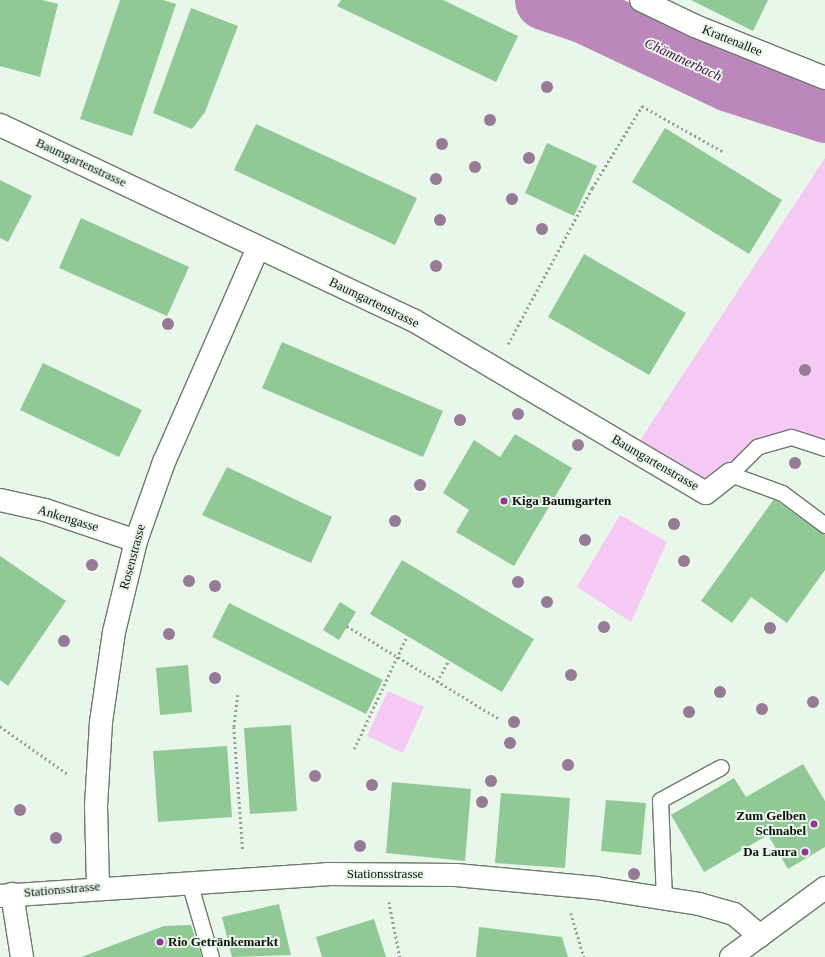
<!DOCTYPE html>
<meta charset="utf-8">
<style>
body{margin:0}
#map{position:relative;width:825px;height:957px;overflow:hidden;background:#e8f7e9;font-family:"Times New Roman",serif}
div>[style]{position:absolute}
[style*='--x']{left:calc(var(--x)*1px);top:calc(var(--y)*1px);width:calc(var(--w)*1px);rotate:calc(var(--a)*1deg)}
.green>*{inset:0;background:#f5c9f4}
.river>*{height:59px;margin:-29.5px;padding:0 29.5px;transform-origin:29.5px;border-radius:29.5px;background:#bc88bb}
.building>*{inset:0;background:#90c996}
.path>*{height:2.5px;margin-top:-1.25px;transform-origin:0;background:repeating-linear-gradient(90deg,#929e93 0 2px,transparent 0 5px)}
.roads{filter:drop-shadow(1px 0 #6d7a6e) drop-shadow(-1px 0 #6d7a6e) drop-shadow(0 1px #6d7a6e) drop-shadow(0 -1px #6d7a6e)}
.service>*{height:15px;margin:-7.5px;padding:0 7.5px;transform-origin:7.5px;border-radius:7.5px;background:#fff}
.minor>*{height:22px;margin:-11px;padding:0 11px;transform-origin:11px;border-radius:11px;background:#fff}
.tertiary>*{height:22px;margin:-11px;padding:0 11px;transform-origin:11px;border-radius:11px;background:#fff}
.secondary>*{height:22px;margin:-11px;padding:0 11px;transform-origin:11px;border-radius:11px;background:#fff}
.trees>*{width:12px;height:12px;margin:-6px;border-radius:50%;background:#967a96}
.dots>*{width:11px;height:11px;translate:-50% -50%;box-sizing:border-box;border:2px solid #e8f7e9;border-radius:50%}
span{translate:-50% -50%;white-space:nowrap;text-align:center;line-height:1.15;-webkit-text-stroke:4px #e8f7e9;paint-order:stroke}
.street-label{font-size:13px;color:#0b100c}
.poi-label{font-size:13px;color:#0b100c;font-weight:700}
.left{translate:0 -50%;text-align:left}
.right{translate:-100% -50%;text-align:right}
.water-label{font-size:14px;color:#4a094c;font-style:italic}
</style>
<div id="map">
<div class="green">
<i style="clip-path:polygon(544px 0,578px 0,585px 14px)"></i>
<i style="clip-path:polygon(825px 158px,825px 445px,791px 437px,757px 447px,706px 493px,633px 451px)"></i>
<i style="clip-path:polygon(620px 515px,667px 542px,631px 622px,577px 587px)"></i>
<i style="clip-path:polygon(388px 691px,424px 707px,403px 753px,367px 736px)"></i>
</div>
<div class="river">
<i style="--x:544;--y:0;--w:43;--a:18.9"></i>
<i style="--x:585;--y:14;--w:159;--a:25.3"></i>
<i style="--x:729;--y:82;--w:101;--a:17.9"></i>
</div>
<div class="building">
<i style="clip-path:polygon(0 0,42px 0,58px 4px,40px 77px,0 66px)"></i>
<i style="clip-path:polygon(120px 0,163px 0,176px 4px,132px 136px,80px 119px)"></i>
<i style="clip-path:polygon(341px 0,443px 0,518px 36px,496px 82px,337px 6px)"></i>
<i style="clip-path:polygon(691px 0,768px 0,753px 31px)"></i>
<i style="clip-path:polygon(191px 8px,238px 26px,205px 112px,192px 129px,153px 113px)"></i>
<i style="clip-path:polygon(256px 124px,417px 198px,395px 245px,234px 170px)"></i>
<i style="clip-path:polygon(665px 128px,782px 200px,749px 254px,632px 182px)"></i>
<i style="clip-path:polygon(547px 143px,597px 166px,574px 216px,525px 193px)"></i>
<i style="clip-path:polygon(0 180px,32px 196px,8px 242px,0 238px)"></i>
<i style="clip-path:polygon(81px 218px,189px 267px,167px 316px,59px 268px)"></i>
<i style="clip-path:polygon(584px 254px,686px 313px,649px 375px,548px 317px)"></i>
<i style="clip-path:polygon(282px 342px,443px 411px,423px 457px,262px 388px)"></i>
<i style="clip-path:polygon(43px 363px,142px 410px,119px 457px,20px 410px)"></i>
<i style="clip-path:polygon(515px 434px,572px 468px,514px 566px,456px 532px,469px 510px,443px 493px,474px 440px,500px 457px)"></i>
<i style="clip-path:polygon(227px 467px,332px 517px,311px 563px,202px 515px)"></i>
<i style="clip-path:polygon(774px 499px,825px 535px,825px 570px,787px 623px,751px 597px,732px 623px,701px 601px)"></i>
<i style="clip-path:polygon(0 556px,66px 601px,8px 686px,0 680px)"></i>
<i style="clip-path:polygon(402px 560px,534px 639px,502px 692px,370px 614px)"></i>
<i style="clip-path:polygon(340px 602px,356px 612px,339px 640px,323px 630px)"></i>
<i style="clip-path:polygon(229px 603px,383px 680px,366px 714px,212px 637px)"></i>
<i style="clip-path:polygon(188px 665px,192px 712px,160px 715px,156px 668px)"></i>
<i style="clip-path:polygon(291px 725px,297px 811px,250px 814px,244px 728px)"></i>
<i style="clip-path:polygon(227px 746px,232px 817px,158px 822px,153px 751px)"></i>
<i style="clip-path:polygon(803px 764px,825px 801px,825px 847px,788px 869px,768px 835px,704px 872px,671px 815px,734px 778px,746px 797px)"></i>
<i style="clip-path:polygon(392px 782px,471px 789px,465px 861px,386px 853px)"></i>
<i style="clip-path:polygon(501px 793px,570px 798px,565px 868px,495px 863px)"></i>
<i style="clip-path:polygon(606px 800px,646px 803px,641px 855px,601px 851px)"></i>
<i style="clip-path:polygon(279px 904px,291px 955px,232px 957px,222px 917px)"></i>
<i style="clip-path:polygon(374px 919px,386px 957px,322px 957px,316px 937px)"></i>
<i style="clip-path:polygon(191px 925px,202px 957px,81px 957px,164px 926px)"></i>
<i style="clip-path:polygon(479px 927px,562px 937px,568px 957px,476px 957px)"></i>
</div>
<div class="path">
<i style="--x:508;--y:344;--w:177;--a:-61.7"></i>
<i style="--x:592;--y:188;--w:96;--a:-58.6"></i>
<i style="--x:642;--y:106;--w:94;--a:29.3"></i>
<i style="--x:347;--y:626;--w:180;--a:31.4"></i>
<i style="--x:437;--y:682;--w:24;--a:-62"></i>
<i style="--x:238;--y:695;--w:32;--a:97"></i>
<i style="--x:234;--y:727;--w:125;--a:85.9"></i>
<i style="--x:0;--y:726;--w:85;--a:35.4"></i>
<i style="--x:354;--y:749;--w:125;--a:-64.9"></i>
<i style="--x:389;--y:902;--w:56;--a:78.7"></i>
<i style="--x:571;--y:913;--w:46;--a:73.5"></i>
</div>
<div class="roads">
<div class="service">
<i style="--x:825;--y:448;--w:36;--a:-162"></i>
<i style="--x:791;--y:437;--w:35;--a:164"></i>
<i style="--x:757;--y:447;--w:38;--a:135"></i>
<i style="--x:730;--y:474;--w:55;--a:20.1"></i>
<i style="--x:782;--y:493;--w:54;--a:36.7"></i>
<i style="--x:189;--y:882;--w:78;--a:73.7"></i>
<i style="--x:664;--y:899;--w:99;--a:-92.3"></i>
<i style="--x:660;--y:800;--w:69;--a:-28.4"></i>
</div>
<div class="minor">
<i style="--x:641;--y:0;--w:60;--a:25.7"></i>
<i style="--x:695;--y:26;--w:140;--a:21.8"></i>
<i style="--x:0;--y:125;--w:457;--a:25.3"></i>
<i style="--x:413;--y:320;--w:340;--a:30.6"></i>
<i style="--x:706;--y:493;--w:31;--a:-38"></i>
<i style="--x:0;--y:500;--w:46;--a:12.5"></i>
<i style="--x:45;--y:510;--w:96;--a:18.8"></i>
<i style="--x:98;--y:887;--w:81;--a:-91.4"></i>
<i style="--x:96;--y:806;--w:84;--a:-86.6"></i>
<i style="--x:101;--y:722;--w:91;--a:-81.8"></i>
<i style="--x:114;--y:632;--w:94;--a:-76.4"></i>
<i style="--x:136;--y:541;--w:84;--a:-70.5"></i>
<i style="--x:164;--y:462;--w:234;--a:-66.3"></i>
<i style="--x:12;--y:894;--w:64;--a:81"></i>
</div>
<div class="tertiary">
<i style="--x:0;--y:896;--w:328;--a:-3.8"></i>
<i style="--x:327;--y:874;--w:129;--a:0.4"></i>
<i style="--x:456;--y:875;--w:141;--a:5.3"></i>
<i style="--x:596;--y:888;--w:104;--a:8.8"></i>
<i style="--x:699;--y:904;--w:36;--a:16"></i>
<i style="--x:734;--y:914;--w:34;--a:40"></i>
</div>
<div class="secondary">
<i style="--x:731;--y:957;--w:117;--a:-36.3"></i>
</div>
</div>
<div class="trees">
<i style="left:547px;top:87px"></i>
<i style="left:490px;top:120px"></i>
<i style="left:442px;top:144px"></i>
<i style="left:529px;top:158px"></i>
<i style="left:475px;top:167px"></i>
<i style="left:436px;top:179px"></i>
<i style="left:512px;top:199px"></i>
<i style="left:440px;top:220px"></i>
<i style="left:542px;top:229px"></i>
<i style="left:436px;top:266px"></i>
<i style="left:168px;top:324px"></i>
<i style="left:805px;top:370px"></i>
<i style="left:518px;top:414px"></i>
<i style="left:460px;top:420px"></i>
<i style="left:578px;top:445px"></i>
<i style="left:795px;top:463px"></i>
<i style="left:420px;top:485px"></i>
<i style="left:395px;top:521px"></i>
<i style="left:674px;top:524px"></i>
<i style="left:585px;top:540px"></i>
<i style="left:684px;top:561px"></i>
<i style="left:92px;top:565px"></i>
<i style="left:189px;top:581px"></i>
<i style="left:518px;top:582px"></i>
<i style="left:215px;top:586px"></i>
<i style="left:547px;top:602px"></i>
<i style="left:604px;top:627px"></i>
<i style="left:770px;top:628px"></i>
<i style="left:169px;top:634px"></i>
<i style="left:64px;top:641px"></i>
<i style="left:571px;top:675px"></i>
<i style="left:215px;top:678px"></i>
<i style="left:720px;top:692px"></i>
<i style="left:813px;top:702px"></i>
<i style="left:762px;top:709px"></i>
<i style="left:689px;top:712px"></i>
<i style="left:514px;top:722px"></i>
<i style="left:510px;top:743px"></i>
<i style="left:568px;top:765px"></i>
<i style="left:315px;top:776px"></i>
<i style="left:491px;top:781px"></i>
<i style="left:372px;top:785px"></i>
<i style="left:482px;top:802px"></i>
<i style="left:20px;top:810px"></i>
<i style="left:56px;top:838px"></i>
<i style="left:360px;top:846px"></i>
<i style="left:634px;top:874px"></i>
</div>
<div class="dots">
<i style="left:504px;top:501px;background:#97349a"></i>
<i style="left:814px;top:824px;background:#97349a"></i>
<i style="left:805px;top:852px;background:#97349a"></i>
<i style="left:160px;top:942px;background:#97349a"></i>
</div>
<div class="street-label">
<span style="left:732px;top:41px;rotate:22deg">Krattenallee</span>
<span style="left:81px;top:163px;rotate:25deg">Baumgartenstrasse</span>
<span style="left:374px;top:303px;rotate:26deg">Baumgartenstrasse</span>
<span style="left:655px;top:463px;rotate:30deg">Baumgartenstrasse</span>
<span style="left:68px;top:519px;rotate:17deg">Ankengasse</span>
<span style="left:133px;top:557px;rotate:-75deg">Rosenstrasse</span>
<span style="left:385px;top:874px">Stationsstrasse</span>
<span style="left:62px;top:890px;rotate:-5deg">Stationsstrasse</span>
</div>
<div class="poi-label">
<span class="left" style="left:512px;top:501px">Kiga Baumgarten</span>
<span class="right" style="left:806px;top:824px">Zum Gelben<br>Schnabel</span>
<span class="right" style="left:797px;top:852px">Da Laura</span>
<span class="left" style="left:168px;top:942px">Rio Getränkemarkt</span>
</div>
<div class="water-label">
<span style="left:683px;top:60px;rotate:25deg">Chämtnerbach</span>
</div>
</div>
